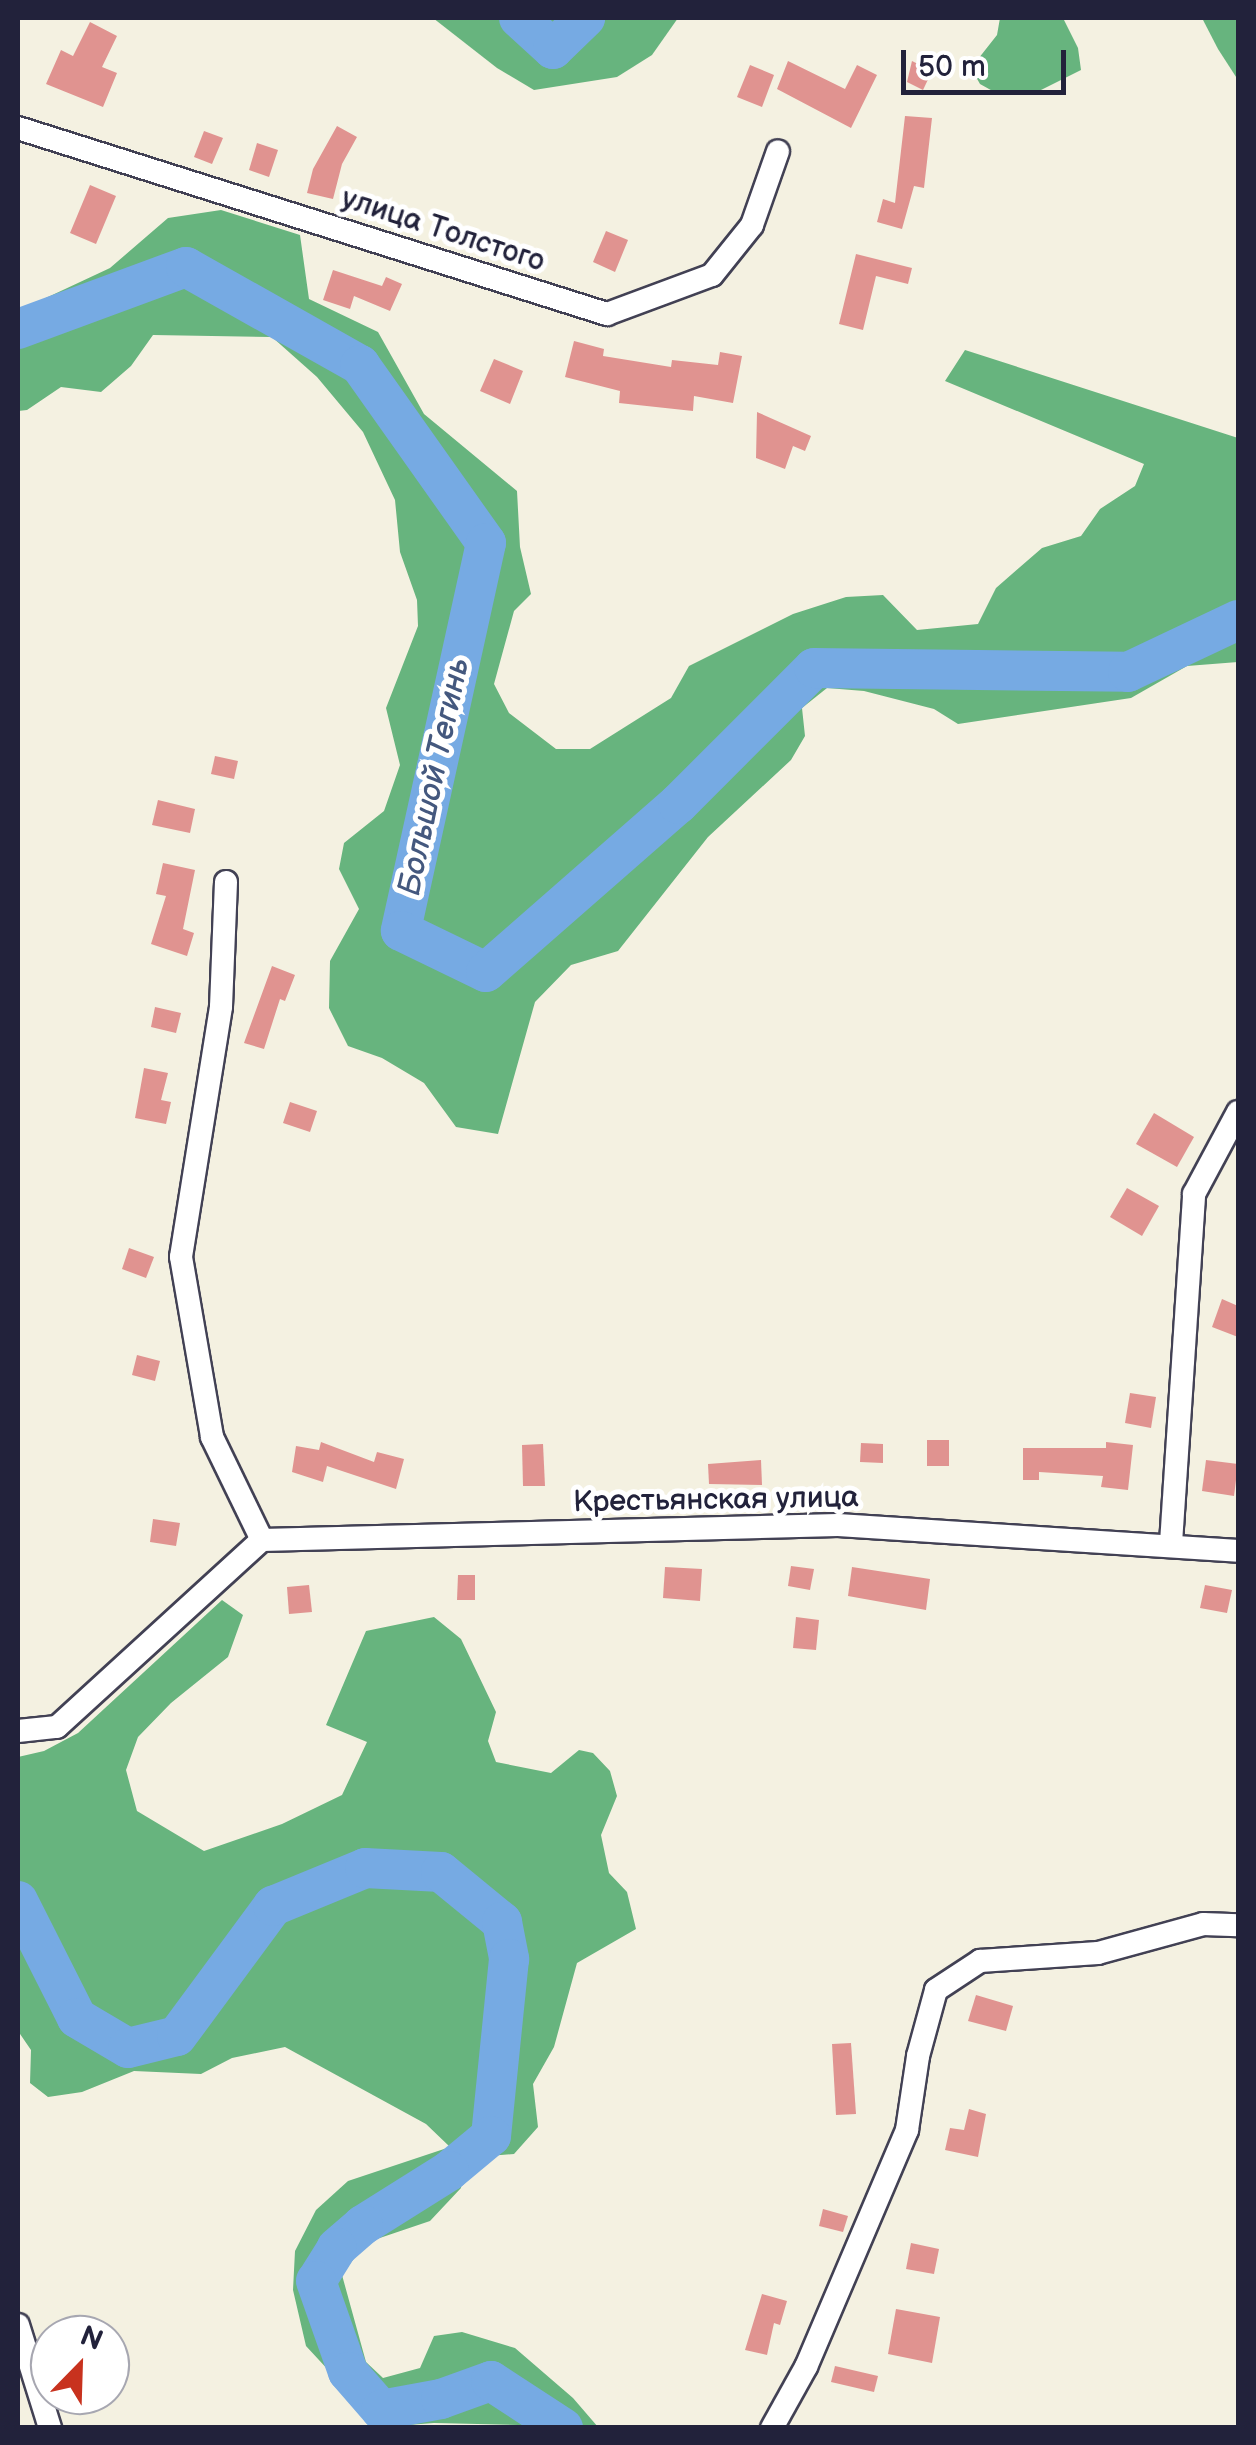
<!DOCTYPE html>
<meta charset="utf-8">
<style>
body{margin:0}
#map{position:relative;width:1256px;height:2445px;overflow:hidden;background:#f4f1e1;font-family:"Balsamiq Sans",sans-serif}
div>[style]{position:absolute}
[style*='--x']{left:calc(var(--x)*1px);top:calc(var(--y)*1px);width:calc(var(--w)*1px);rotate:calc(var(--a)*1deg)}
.forest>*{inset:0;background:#67b47e}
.river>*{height:40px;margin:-20px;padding:0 20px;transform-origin:20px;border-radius:20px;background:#76aae3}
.building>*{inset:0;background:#e09390}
.roads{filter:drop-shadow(2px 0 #424154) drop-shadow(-2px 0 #424154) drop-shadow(0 2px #424154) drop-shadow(0 -2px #424154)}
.minor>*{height:22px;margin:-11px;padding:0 11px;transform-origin:11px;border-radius:11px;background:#fff}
span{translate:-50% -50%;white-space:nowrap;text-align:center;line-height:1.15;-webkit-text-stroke:10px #fff;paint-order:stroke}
.street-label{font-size:30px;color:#22223b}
.water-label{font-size:32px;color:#44587e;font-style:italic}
.frame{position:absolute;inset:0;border:20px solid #22223b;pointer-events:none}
.north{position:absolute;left:30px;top:2315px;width:100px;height:100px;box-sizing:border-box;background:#fff;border:2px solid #a7a7b1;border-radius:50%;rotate:23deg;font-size:28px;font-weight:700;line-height:40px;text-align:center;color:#22223b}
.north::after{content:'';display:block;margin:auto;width:35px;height:45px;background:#c8321e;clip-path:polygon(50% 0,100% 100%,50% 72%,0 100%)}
.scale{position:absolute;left:901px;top:50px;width:165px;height:45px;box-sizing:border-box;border:5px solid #22223b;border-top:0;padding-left:12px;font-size:30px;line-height:35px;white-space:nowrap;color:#22223b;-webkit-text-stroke:8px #fff;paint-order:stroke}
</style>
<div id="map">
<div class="forest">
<i style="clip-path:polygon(433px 18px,678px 18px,652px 55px,617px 77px,534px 90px,497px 68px)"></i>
<i style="clip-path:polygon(1000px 18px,1063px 18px,1078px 48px,1081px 70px,1039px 91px,998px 94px,980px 84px,971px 68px,997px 35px)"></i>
<i style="clip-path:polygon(1202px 18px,1238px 18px,1238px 80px,1218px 49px)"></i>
<i style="clip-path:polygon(221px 210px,300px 235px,309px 299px,378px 332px,424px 414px,517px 491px,520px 547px,531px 594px,514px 611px,494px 684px,509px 713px,556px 749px,590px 749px,671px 698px,689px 666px,793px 614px,846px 597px,883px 595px,917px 630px,978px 624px,996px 588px,1042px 548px,1081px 536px,1100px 509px,1135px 486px,1144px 464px,945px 381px,965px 350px,1238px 438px,1238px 662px,1187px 666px,1131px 698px,958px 724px,934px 709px,864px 691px,827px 688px,802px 708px,805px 736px,791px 760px,708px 837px,618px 951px,571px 965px,535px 1002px,498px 1134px,456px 1127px,424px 1083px,382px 1058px,348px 1046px,329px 1008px,330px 961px,359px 909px,339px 869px,344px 843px,384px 811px,400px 765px,386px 708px,418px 626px,417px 600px,400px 552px,395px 500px,363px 432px,317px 377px,272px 337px,153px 335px,131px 366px,101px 392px,61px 387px,27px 410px,18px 411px,18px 311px,110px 268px,168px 218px)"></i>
<i style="clip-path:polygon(222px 1600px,243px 1615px,228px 1657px,171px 1703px,138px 1737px,126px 1770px,137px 1811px,204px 1851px,282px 1824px,342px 1795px,367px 1742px,326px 1725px,366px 1631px,434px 1617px,461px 1639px,496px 1712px,488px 1741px,496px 1762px,551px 1773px,579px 1750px,593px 1753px,610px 1771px,617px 1796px,601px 1835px,609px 1873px,627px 1892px,636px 1929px,577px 1963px,554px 2047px,533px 2084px,538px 2127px,514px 2154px,464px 2158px,461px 2188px,430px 2221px,365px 2243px,342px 2275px,366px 2362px,383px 2378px,420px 2368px,434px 2336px,462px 2332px,515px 2348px,573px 2398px,598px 2427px,434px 2423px,381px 2427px,306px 2346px,293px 2290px,295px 2251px,316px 2210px,348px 2181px,450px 2147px,426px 2124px,285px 2047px,232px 2058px,201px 2074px,134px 2071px,82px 2092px,48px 2097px,30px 2083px,31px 2050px,18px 2031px,18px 1757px,44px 1751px,78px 1733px)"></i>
</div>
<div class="river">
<i style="--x:519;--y:18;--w:46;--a:42.4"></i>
<i style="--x:553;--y:49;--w:45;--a:-44.1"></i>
<i style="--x:18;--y:329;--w:179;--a:-20.3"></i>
<i style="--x:186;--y:267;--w:200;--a:29.4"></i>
<i style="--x:360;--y:365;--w:218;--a:54.7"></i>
<i style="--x:486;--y:543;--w:397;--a:102.4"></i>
<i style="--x:401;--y:931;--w:94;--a:25.8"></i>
<i style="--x:486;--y:972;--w:255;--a:-41.2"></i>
<i style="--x:678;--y:804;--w:192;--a:-45"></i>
<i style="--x:814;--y:668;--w:314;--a:0.7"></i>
<i style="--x:1128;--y:672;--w:122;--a:-25.3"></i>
<i style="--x:18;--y:1901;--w:131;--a:63.2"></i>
<i style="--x:77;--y:2018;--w:59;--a:30.5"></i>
<i style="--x:128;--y:2048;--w:50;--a:-13.8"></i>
<i style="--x:177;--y:2036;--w:162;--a:-53.6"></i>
<i style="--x:273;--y:1906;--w:100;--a:-22.4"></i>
<i style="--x:365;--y:1868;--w:76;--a:3"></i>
<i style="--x:441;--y:1872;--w:79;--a:39.3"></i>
<i style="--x:502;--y:1922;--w:38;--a:79"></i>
<i style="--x:509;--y:1959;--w:178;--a:95.8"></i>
<i style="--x:491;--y:2136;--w:55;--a:140.2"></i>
<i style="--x:449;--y:2171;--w:102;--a:147.9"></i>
<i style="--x:363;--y:2225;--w:35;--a:139"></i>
<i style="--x:337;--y:2248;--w:39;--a:122"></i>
<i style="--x:316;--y:2281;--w:96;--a:70.6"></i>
<i style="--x:348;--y:2372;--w:50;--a:49"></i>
<i style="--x:381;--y:2410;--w:61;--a:-10.4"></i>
<i style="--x:441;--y:2399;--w:53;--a:-19.8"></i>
<i style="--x:491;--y:2381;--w:86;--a:33.1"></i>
</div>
<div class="building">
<i style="clip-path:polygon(90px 22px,117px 36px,102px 67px,117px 73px,103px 107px,46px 84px,61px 50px,73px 56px)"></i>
<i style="clip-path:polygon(788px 61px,845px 89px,857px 65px,877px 75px,851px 128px,777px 89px)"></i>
<i style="clip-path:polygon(912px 61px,932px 71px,923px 90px,907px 82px)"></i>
<i style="clip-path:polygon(750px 65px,774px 75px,762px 107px,737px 97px)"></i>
<i style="clip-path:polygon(905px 116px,932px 118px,924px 188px,914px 186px,902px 229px,877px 222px,883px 199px,895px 203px)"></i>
<i style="clip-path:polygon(337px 126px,357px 137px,342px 164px,333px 199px,307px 193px,313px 169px)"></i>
<i style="clip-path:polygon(204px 131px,223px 138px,212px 164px,194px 157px)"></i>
<i style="clip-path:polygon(257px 143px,278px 150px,269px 177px,249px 170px)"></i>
<i style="clip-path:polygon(90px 185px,116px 196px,96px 244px,70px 233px)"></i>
<i style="clip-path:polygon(606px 231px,628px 240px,615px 272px,593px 262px)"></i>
<i style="clip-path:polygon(856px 254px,912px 268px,908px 284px,876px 276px,863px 330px,839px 324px)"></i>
<i style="clip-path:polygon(333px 270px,382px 286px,386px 277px,402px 284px,390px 311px,354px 296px,350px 309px,323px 300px)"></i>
<i style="clip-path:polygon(574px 341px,604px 349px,603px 356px,671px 367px,672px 360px,718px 365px,720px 352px,742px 356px,733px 403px,694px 396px,693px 411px,619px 403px,620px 391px,565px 377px)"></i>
<i style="clip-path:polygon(494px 359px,523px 371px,510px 404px,480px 391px)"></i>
<i style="clip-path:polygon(757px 412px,811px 436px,805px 451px,793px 446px,785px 469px,756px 458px)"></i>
<i style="clip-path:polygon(215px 756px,238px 761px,234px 779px,211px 774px)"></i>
<i style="clip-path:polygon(158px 800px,195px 809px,190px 833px,152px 825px)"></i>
<i style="clip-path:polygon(163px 863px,195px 870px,183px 929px,194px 933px,187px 956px,151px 944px,166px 896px,156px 894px)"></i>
<i style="clip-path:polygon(272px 966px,295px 975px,285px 1001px,280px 999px,264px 1049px,244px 1043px)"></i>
<i style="clip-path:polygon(155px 1007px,181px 1013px,176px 1033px,151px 1027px)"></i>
<i style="clip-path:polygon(144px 1068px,168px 1073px,161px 1100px,171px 1102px,166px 1124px,135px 1118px)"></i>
<i style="clip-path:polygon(290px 1102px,317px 1111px,310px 1132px,283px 1123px)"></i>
<i style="clip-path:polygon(1154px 1113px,1194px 1137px,1177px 1167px,1136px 1144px)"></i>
<i style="clip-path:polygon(1127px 1188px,1159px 1206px,1142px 1236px,1110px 1217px)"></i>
<i style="clip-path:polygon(129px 1248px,154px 1257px,146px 1278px,122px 1269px)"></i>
<i style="clip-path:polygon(1222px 1299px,1238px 1306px,1238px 1337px,1212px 1327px)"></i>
<i style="clip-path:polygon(137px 1355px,160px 1361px,155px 1381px,132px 1375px)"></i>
<i style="clip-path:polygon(1130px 1393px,1156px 1397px,1151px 1428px,1125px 1423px)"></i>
<i style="clip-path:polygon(927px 1440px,949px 1440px,949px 1466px,927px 1466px)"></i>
<i style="clip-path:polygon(321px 1442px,374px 1462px,377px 1452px,404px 1459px,396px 1489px,327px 1466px,323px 1482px,292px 1472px,296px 1446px,319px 1450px)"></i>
<i style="clip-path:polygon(1106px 1442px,1133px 1445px,1128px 1490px,1101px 1487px,1103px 1476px,1039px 1472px,1039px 1480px,1023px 1480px,1023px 1448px,1106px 1448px)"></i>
<i style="clip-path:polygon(861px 1443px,883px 1444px,883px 1463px,860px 1462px)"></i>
<i style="clip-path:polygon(543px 1444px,545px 1486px,523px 1486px,522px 1445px)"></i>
<i style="clip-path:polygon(761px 1460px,762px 1485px,709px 1484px,708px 1464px)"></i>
<i style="clip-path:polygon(1206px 1460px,1238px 1464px,1234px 1496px,1202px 1491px)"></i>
<i style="clip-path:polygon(153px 1519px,180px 1523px,176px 1546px,150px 1542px)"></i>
<i style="clip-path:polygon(791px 1566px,814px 1569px,810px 1590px,788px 1586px)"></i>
<i style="clip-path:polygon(665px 1567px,702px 1569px,700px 1601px,663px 1598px)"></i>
<i style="clip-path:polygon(852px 1567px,930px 1579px,926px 1610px,848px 1596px)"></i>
<i style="clip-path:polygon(458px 1575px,475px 1575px,475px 1600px,457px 1600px)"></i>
<i style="clip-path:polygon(309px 1585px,312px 1612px,289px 1614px,287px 1587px)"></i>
<i style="clip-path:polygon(1205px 1585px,1232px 1590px,1227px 1613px,1200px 1608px)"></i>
<i style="clip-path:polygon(796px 1617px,819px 1620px,816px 1650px,793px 1648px)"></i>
<i style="clip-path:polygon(976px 1995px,1013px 2006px,1006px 2031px,968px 2021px)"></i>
<i style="clip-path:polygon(851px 2043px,856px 2114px,836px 2115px,832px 2044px)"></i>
<i style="clip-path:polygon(969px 2109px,986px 2114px,978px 2157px,945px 2150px,950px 2128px,964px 2130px)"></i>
<i style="clip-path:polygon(823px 2209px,848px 2216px,843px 2232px,819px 2226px)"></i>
<i style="clip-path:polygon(911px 2243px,939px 2249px,934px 2274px,906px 2269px)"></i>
<i style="clip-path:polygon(762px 2294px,787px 2301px,780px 2325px,774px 2323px,767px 2355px,745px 2350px)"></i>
<i style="clip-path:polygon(896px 2309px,940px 2317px,932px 2363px,888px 2354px)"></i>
<i style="clip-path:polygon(835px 2366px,878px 2376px,874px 2392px,831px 2382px)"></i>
</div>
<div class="roads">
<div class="minor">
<i style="--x:18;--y:128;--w:618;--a:17.53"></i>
<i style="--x:607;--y:314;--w:112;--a:-20.4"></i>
<i style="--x:712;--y:275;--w:64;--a:-51.3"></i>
<i style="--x:752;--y:225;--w:78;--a:-70.6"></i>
<i style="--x:226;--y:882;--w:125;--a:92.3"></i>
<i style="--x:221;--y:1007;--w:253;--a:99.1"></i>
<i style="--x:181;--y:1257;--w:183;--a:80.2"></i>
<i style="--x:212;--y:1437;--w:114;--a:64.1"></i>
<i style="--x:1171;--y:1543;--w:350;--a:-86.2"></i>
<i style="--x:1194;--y:1194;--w:93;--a:-61.8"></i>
<i style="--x:18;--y:1731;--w:39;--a:-6"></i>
<i style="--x:57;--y:1727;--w:277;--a:-42.4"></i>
<i style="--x:262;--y:1540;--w:576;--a:-1.49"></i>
<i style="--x:838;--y:1525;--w:401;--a:3.7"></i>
<i style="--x:18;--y:2325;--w:108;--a:72.7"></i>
<i style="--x:772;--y:2428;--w:70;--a:-60.9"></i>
<i style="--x:806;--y:2367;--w:258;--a:-66.9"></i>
<i style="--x:907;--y:2130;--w:75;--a:-81.5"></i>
<i style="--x:918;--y:2056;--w:68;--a:-74.7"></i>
<i style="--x:936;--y:1990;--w:53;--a:-33.4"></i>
<i style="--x:980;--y:1961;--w:118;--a:-3.9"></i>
<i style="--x:1098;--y:1953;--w:109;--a:-15.4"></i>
<i style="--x:1203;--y:1924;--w:35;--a:2"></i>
</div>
</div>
<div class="street-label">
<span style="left:443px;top:230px;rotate:18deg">улица Толстого</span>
<span style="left:716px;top:1500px;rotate:-1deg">Крестьянская улица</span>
</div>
<div class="water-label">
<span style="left:435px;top:777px;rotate:-78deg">Большой Тегинь</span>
</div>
<div class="frame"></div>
<div class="north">N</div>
<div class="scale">50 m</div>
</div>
